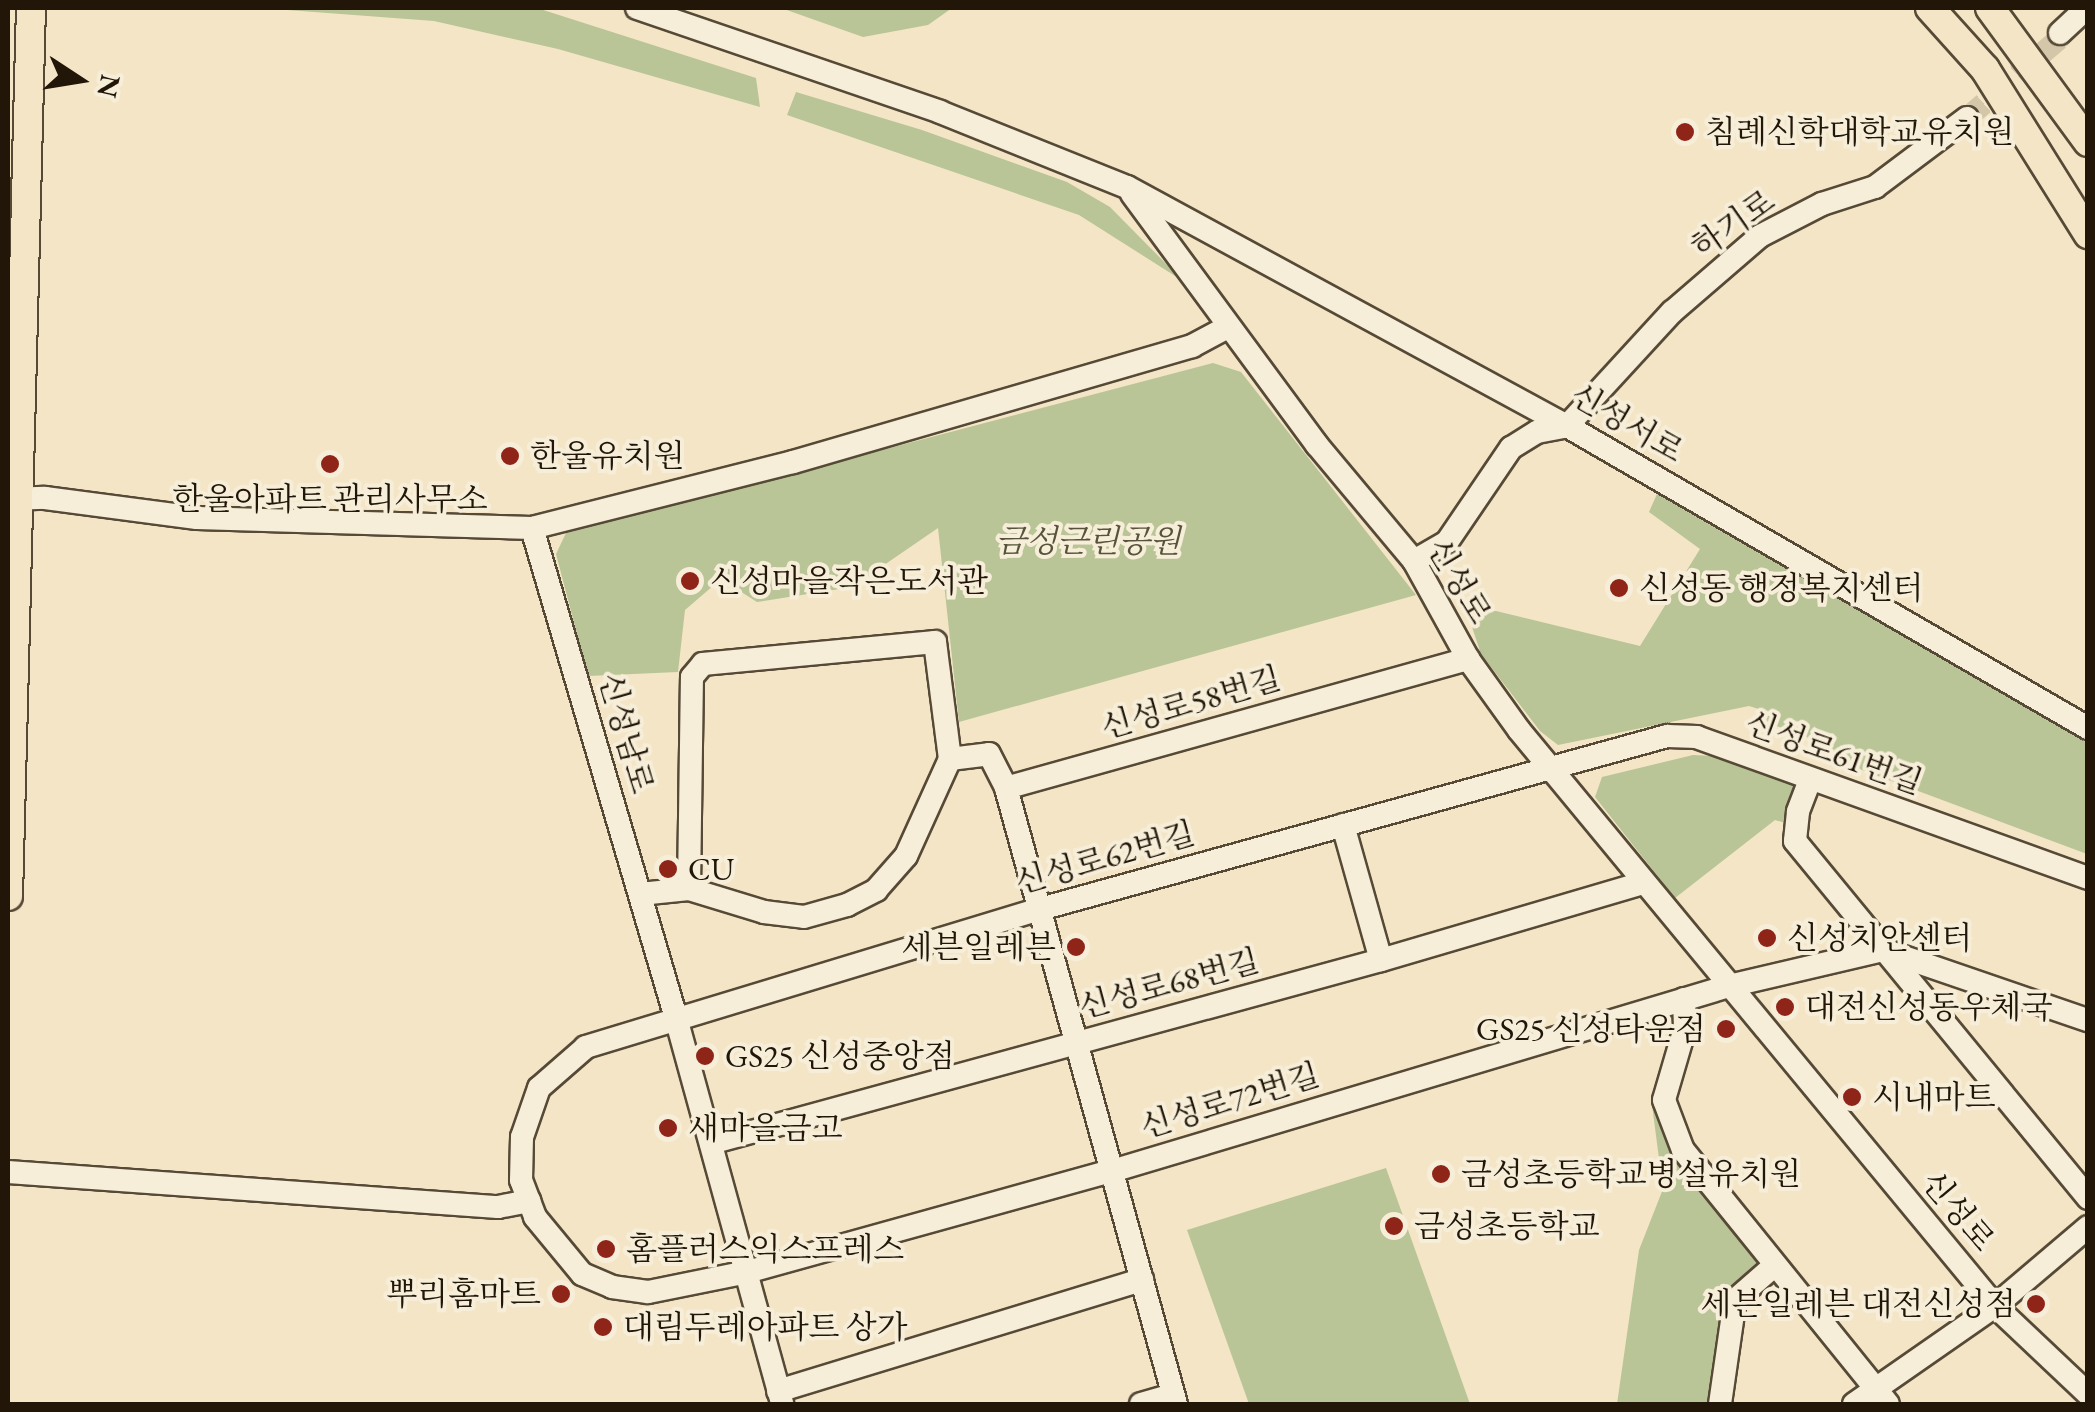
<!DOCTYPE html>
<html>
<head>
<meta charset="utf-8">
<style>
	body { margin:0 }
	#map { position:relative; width:2095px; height:1412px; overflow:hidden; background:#f3e5c5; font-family:"EB Garamond","Noto Serif KR",serif }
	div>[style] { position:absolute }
	.green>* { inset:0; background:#b9c596 }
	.minor-tunnel>* { height:22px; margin-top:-11px; transform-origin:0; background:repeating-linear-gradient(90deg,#d4c6a9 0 22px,transparent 0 33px) }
	.roads { filter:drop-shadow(2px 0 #564a37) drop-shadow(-2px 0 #564a37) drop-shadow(0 2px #564a37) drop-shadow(0 -2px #564a37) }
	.minor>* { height:22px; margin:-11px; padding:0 11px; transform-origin:11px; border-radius:11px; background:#f7eed9 }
	.major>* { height:28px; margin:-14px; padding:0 14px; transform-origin:14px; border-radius:14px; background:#f3e5c5 }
	.dots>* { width:28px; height:28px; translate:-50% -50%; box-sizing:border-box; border:5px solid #f7eed9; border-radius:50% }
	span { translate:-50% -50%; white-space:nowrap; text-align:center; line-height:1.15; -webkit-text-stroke:8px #f7eed9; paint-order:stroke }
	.poi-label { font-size:32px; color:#211608 }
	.left { translate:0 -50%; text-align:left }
	.right { translate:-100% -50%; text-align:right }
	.street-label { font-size:32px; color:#211608 }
	.park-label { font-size:32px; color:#56533a; font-style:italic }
	.frame { position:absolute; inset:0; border:10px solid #211608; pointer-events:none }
	.north { position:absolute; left:30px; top:30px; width:100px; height:100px; -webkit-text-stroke:8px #f7eed9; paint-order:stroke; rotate:102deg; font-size:28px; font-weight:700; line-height:40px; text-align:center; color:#211608 }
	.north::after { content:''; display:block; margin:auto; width:35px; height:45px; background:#211608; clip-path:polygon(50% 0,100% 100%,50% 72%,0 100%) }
</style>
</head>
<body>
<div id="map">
	<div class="green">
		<div style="clip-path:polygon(261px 8px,537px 8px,756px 78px,760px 107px,558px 49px,434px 21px)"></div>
		<div style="clip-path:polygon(781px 8px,952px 8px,928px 25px,863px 37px)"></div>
		<div style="clip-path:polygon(796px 92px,922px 130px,1067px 182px,1110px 207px,1183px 281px,1079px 215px,787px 115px)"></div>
		<div style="clip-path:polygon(1213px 363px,1241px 372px,1416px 595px,959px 722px,938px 528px,852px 587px,757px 602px,721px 579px,685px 610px,678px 672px,588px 676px,556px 554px,566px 533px)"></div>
		<div style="clip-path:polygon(1657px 494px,2087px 743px,2087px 854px,1819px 754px,1807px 737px,1768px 723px,1762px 710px,1749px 706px,1558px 745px,1540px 731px,1481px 654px,1472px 627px,1475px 618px,1482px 611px,1496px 611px,1640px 646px,1700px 549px,1649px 512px)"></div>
		<div style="clip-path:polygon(1693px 755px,1714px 756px,1801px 787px,1789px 824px,1775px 820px,1675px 898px,1595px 797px,1602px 777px)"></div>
		<div style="clip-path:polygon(1668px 1054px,1660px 1104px,1759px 1258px,1758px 1272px,1728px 1298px,1711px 1404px,1617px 1404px,1639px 1250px,1663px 1189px,1652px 1105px)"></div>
		<div style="clip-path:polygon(1386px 1168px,1470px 1404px,1249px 1404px,1187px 1230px)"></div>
	</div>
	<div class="minor-tunnel">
		<div style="left:1967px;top:118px;width:121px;rotate:-40.7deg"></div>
		<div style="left:2059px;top:39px;width:6px;rotate:-81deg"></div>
	</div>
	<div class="roads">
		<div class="minor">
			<div style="left:637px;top:8px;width:320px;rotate:18.9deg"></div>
			<div style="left:940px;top:112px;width:201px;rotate:21.9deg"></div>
			<div style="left:1127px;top:187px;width:501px;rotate:28.51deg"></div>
			<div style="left:1567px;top:426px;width:602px;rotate:30.1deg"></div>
			<div style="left:2060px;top:33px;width:37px;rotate:-43deg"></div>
			<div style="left:1132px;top:194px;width:312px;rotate:53.6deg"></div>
			<div style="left:1317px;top:445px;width:151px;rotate:50.1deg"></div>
			<div style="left:1414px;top:561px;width:112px;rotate:61.1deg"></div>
			<div style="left:1468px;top:659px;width:87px;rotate:54.3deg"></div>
			<div style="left:1519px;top:730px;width:747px;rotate:50.43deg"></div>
			<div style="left:1995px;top:1306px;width:128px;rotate:43.4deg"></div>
			<div style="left:8px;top:499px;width:37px;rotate:-2deg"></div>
			<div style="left:45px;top:498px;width:153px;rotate:7.5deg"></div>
			<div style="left:197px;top:518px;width:335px;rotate:1.7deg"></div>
			<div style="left:532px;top:528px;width:269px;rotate:-14.2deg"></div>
			<div style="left:793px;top:462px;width:416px;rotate:-16.2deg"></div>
			<div style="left:1192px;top:346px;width:40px;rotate:-28deg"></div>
			<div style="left:532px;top:528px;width:511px;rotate:73.62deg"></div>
			<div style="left:676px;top:1018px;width:400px;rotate:74.6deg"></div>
			<div style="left:1414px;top:561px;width:38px;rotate:-30deg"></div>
			<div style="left:1447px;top:542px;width:114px;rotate:-55.8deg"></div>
			<div style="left:1511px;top:448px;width:31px;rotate:-32deg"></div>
			<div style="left:1537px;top:432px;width:31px;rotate:-11deg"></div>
			<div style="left:1567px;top:426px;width:155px;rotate:-47.4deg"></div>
			<div style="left:1672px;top:312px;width:116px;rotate:-40.8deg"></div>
			<div style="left:1760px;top:236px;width:70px;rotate:-27.3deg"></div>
			<div style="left:1822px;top:204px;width:56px;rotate:-17.8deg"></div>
			<div style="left:1875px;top:187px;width:115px;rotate:-36.9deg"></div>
			<div style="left:1810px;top:780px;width:34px;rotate:111deg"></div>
			<div style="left:1798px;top:812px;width:29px;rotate:96deg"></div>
			<div style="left:1795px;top:841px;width:462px;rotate:50.6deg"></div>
			<div style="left:1006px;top:788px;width:639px;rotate:74.57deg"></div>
			<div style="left:1343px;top:825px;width:140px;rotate:74.3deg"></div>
			<div style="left:2088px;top:878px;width:416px;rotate:-160.2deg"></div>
			<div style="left:1697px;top:737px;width:30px;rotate:-178deg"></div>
			<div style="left:1667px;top:736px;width:650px;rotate:164.57deg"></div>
			<div style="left:1040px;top:909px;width:475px;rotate:163.1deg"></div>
			<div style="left:586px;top:1047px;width:62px;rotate:138.9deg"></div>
			<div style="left:539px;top:1088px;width:52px;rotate:109.1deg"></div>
			<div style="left:522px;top:1137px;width:43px;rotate:91.3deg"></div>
			<div style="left:521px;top:1180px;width:40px;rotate:69deg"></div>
			<div style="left:535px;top:1217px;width:74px;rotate:50.5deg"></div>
			<div style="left:582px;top:1274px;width:33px;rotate:23deg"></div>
			<div style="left:612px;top:1287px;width:36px;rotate:8deg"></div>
			<div style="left:648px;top:1292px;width:101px;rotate:-11.4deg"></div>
			<div style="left:747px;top:1272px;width:379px;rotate:-15.5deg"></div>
			<div style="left:1112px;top:1171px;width:644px;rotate:-16.69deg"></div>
			<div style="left:1729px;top:986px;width:158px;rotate:-13.2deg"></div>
			<div style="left:1883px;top:950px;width:217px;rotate:18.9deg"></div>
			<div style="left:689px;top:889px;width:212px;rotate:-89.2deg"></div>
			<div style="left:692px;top:677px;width:17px;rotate:-50deg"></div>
			<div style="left:703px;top:664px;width:233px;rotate:-5.4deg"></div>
			<div style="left:935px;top:642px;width:118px;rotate:82.7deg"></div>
			<div style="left:640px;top:894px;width:49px;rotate:-5.8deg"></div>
			<div style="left:689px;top:889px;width:78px;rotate:17deg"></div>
			<div style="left:764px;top:912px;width:40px;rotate:7.1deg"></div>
			<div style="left:804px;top:917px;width:45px;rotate:-15.6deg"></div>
			<div style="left:847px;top:905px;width:33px;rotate:-27deg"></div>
			<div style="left:876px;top:890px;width:45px;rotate:-48.6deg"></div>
			<div style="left:906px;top:856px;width:107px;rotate:-65.6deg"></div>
			<div style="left:950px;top:759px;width:39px;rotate:-7deg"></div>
			<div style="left:989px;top:754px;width:38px;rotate:63deg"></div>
			<div style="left:1006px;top:788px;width:480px;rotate:-15.6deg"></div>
			<div style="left:1684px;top:999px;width:29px;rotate:88deg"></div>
			<div style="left:1685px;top:1028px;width:75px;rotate:106.3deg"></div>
			<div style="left:1664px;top:1100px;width:53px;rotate:69.2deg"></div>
			<div style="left:1683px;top:1150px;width:326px;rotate:51.1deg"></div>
			<div style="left:711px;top:1143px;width:695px;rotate:-15.28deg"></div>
			<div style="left:1381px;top:960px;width:272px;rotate:-16.4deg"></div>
			<div style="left:8px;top:1172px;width:491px;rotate:4.1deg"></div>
			<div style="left:498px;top:1207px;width:32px;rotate:-11deg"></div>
			<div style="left:778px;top:1391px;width:381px;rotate:-17deg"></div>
			<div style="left:1141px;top:1404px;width:33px;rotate:-16deg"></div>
			<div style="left:1720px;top:1404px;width:105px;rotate:-81.8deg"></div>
			<div style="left:1735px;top:1300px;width:52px;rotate:-41.1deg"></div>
			<div style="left:1854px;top:1404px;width:172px;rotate:-34.8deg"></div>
			<div style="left:1995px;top:1306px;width:122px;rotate:-40.3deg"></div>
		</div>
		<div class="major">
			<div style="left:1930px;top:8px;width:82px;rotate:48deg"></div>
			<div style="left:1985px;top:69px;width:195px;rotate:58deg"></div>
			<div style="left:1990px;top:8px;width:166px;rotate:53.8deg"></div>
			<div style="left:8px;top:896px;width:888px;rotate:-88.52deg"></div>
		</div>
	</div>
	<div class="dots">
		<div style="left:1685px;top:132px;background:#8f2418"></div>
		<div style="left:510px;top:456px;background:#8f2418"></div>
		<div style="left:330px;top:464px;background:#8f2418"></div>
		<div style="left:690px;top:581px;background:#8f2418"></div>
		<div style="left:1619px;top:588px;background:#8f2418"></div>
		<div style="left:668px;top:869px;background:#8f2418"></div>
		<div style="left:1767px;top:938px;background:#8f2418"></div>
		<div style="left:1076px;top:947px;background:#8f2418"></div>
		<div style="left:1785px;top:1007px;background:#8f2418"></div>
		<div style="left:1726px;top:1029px;background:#8f2418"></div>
		<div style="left:705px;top:1056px;background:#8f2418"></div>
		<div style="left:1852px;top:1097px;background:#8f2418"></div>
		<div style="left:668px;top:1128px;background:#8f2418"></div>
		<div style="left:1441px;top:1174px;background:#8f2418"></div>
		<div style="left:1394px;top:1226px;background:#8f2418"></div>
		<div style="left:606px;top:1249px;background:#8f2418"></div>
		<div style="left:561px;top:1294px;background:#8f2418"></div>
		<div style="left:2036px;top:1304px;background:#8f2418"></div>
		<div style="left:603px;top:1327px;background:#8f2418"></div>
	</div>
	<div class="poi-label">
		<span class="left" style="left:1705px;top:132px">침례신학대학교유치원</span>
		<span class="left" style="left:530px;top:456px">한울유치원</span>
		<span style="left:330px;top:499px">한울아파트 관리사무소</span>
		<span class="left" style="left:710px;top:581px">신성마을작은도서관</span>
		<span class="left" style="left:1639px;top:588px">신성동 행정복지센터</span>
		<span class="left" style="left:688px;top:869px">CU</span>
		<span class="left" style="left:1787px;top:938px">신성치안센터</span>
		<span class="right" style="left:1056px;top:947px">세븐일레븐</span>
		<span class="left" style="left:1805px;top:1007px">대전신성동우체국</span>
		<span class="right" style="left:1706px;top:1029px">GS25 신성타운점</span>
		<span class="left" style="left:725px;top:1056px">GS25 신성중앙점</span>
		<span class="left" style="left:1872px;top:1097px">시내마트</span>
		<span class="left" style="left:688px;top:1128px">새마을금고</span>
		<span class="left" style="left:1461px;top:1174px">금성초등학교병설유치원</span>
		<span class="left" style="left:1414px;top:1226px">금성초등학교</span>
		<span class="left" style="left:626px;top:1249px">홈플러스익스프레스</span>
		<span class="right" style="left:541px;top:1294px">뿌리홈마트</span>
		<span class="right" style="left:2016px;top:1304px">세븐일레븐 대전신성점</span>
		<span class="left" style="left:623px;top:1327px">대림두레아파트 상가</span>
	</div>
	<div class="street-label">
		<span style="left:1733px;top:224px;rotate:-35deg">하기로</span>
		<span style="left:1627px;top:423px;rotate:30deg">신성서로</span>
		<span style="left:1459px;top:581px;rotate:59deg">신성로</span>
		<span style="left:1191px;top:703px;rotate:-16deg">신성로58번길</span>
		<span style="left:626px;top:733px;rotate:74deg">신성남로</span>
		<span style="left:1834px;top:753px;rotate:20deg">신성로61번길</span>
		<span style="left:1105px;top:858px;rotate:-16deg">신성로62번길</span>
		<span style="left:1169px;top:984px;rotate:-15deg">신성로68번길</span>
		<span style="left:1230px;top:1101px;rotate:-17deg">신성로72번길</span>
		<span style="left:1958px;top:1211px;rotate:50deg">신성로</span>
	</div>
	<div class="park-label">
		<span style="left:1088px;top:541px">금성근린공원</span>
	</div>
	<div class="frame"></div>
	<div class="north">N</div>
</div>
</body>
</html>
